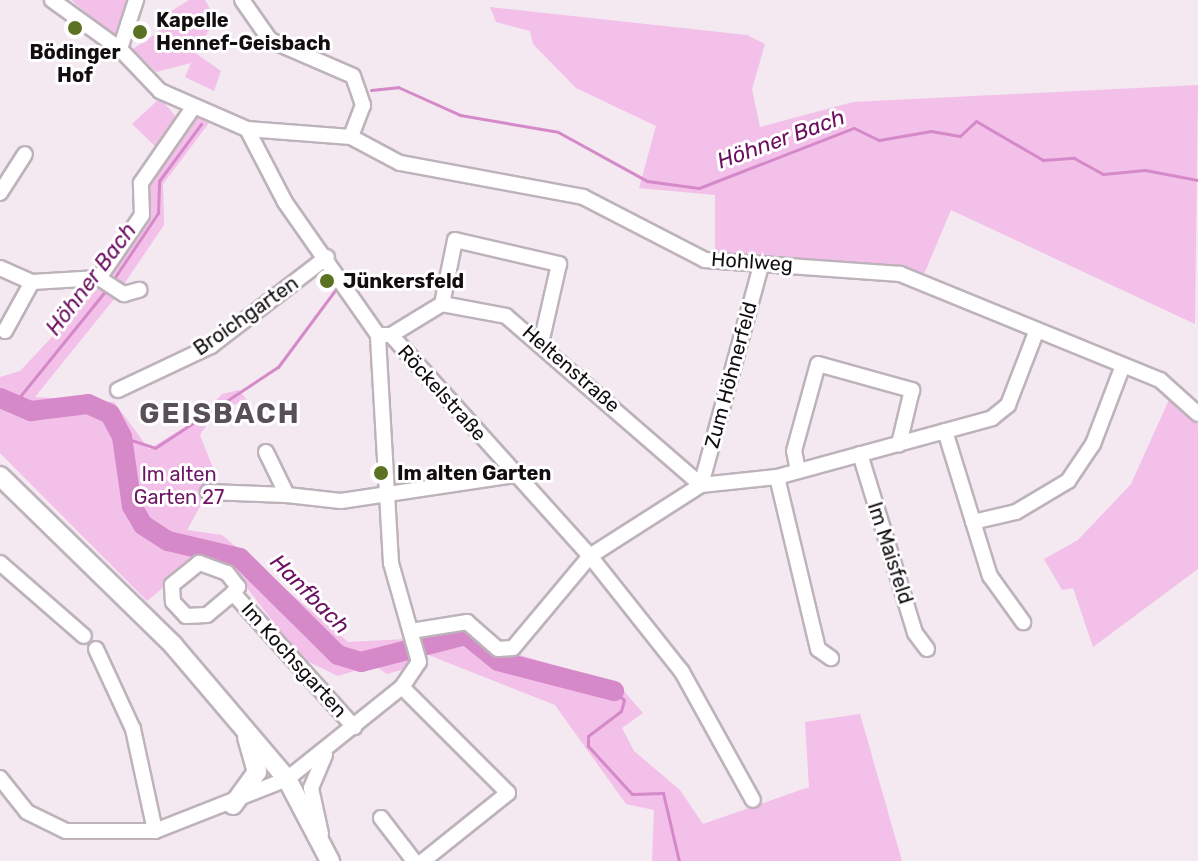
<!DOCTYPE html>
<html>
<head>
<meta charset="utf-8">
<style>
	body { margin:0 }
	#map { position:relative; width:1198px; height:861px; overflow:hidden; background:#f4e8f1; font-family:Rubik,sans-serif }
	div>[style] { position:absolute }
	.green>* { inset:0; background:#f2c0e8 }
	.stream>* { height:3px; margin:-1.5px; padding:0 1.5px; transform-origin:1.5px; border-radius:1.5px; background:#d589c8 }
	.river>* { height:20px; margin:-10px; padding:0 10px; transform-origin:10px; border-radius:10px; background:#d589c8 }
	.roads { filter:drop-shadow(2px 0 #beb2bb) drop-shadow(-2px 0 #beb2bb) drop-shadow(0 2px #beb2bb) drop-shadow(0 -2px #beb2bb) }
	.minor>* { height:14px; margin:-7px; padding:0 7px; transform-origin:7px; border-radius:7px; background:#fff }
	.major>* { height:18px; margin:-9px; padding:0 9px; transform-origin:9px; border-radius:9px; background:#fff }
	.dots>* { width:22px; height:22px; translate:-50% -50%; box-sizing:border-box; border:4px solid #fff; border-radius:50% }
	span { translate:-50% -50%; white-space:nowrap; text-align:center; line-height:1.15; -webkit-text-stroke:6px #fff; paint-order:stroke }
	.poi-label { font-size:20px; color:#110d10; font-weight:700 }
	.left { translate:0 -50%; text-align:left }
	.street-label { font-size:20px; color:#110d10 }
	.park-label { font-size:20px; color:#6f1565 }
	.water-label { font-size:22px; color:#6b0f61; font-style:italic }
	.district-label { font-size:28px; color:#594f57; font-weight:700; letter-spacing:2px }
</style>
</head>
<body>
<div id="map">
	<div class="green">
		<div style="clip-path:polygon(71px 0,128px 0,118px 39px)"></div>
		<div style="clip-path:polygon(189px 0,205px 0,216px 20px,194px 52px,221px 71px,214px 91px,185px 77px,191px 63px,156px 72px,133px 49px,170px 24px,170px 12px)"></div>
		<div style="clip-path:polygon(490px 7px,747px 35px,765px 44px,752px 89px,760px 127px,853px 102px,1198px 85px,1195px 324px,951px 210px,922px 279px,715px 255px,715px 195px,639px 188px,656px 126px,576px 88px,533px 44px,530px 31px,496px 22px)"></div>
		<div style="clip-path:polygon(160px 98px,178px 119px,158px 149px,132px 124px)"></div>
		<div style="clip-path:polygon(196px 117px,209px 123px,163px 184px,164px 225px,124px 284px,110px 272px,150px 215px,150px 187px)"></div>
		<div style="clip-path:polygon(99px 287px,114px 299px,35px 397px,114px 402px,149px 449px,198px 419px,222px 394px,239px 390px,247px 400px,216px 411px,200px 435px,221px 489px,208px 492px,187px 530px,222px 535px,348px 642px,407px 639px,412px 667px,387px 674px,374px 665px,338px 676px,301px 658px,234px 571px,200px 557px,147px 601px,0 453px,0 377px,20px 371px)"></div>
		<div style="clip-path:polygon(1172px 393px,1198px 425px,1198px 569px,1093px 647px,1073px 588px,1062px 590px,1044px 559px,1078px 540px,1131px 484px)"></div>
		<div style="clip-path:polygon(458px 629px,492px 647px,617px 683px,643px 713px,622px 728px,634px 751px,680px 790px,703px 824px,809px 787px,805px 722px,860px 714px,902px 861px,652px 861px,654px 810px,626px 804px,555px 705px,426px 654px,421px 638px)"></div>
	</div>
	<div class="stream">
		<div style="left:371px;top:90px;width:27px;rotate:-6deg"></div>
		<div style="left:398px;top:87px;width:68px;rotate:24.3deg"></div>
		<div style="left:460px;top:115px;width:99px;rotate:9.8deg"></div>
		<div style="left:558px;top:132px;width:102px;rotate:28.8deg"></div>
		<div style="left:647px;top:181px;width:52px;rotate:7.7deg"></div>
		<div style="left:699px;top:188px;width:166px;rotate:-21.2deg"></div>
		<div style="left:854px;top:128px;width:28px;rotate:26deg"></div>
		<div style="left:879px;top:140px;width:53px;rotate:-9.8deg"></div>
		<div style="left:931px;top:131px;width:29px;rotate:10deg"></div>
		<div style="left:960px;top:136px;width:22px;rotate:-43deg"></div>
		<div style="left:976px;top:121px;width:78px;rotate:30.2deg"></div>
		<div style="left:1043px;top:160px;width:31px;rotate:-4deg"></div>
		<div style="left:1074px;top:158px;width:33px;rotate:29deg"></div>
		<div style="left:1103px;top:174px;width:42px;rotate:-5.4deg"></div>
		<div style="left:1145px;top:170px;width:54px;rotate:10.7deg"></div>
		<div style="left:113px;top:280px;width:81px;rotate:-56.1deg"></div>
		<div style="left:158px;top:213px;width:32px;rotate:-88deg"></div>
		<div style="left:159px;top:181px;width:71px;rotate:-53.6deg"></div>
		<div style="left:13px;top:405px;width:148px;rotate:-51deg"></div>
		<div style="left:122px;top:437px;width:35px;rotate:18deg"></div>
		<div style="left:155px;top:448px;width:147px;rotate:-33.4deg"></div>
		<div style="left:278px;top:367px;width:102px;rotate:-53.4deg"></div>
		<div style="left:614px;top:691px;width:13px;rotate:42deg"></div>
		<div style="left:624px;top:700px;width:11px;rotate:105deg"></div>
		<div style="left:621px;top:711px;width:41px;rotate:142.9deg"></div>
		<div style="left:588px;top:736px;width:10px;rotate:90deg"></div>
		<div style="left:588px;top:746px;width:65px;rotate:47.5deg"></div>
		<div style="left:632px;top:794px;width:31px;rotate:-2deg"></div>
		<div style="left:663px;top:793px;width:70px;rotate:76.8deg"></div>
	</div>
	<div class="river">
		<div style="left:0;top:398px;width:34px;rotate:23deg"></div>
		<div style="left:31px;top:411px;width:57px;rotate:-7deg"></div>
		<div style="left:88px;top:404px;width:24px;rotate:24deg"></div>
		<div style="left:110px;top:414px;width:26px;rotate:62deg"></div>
		<div style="left:122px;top:437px;width:70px;rotate:81.8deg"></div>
		<div style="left:132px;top:506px;width:22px;rotate:60deg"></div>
		<div style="left:143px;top:525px;width:30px;rotate:33deg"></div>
		<div style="left:168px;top:541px;width:74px;rotate:13.3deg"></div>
		<div style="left:240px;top:558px;width:138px;rotate:44.7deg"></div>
		<div style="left:338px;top:655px;width:24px;rotate:17deg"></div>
		<div style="left:361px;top:662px;width:108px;rotate:-14.4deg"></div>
		<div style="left:466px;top:635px;width:41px;rotate:39.1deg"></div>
		<div style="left:498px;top:661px;width:120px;rotate:14.5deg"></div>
	</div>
	<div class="roads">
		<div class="minor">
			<div style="left:242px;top:0;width:49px;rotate:55deg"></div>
			<div style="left:270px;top:40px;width:90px;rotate:23.4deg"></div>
			<div style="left:353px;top:76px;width:31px;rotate:71deg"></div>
			<div style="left:363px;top:105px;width:34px;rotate:111deg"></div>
			<div style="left:120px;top:49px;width:52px;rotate:-71.9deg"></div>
			<div style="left:247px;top:129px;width:104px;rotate:4.4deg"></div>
			<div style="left:351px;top:137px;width:55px;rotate:28deg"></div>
			<div style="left:400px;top:163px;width:186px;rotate:10.5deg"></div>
			<div style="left:583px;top:197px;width:137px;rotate:27.3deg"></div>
			<div style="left:705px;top:260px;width:196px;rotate:4.1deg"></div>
			<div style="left:900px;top:274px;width:281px;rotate:22.2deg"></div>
			<div style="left:1160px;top:380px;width:51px;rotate:41.8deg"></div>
			<div style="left:0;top:193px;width:46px;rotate:-57.3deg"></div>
			<div style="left:0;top:268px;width:35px;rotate:24deg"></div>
			<div style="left:32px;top:282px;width:67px;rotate:-3.4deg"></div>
			<div style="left:99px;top:278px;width:76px;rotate:-55.7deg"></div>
			<div style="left:142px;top:215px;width:32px;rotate:-92deg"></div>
			<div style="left:141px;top:183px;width:90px;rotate:-55.4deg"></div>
			<div style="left:99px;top:278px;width:30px;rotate:33deg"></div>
			<div style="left:124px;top:294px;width:16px;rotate:-15deg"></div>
			<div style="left:442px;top:304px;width:65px;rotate:-78.5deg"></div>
			<div style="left:455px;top:240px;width:107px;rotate:13deg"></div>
			<div style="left:559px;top:264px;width:77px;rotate:102.8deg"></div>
			<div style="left:5px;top:331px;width:56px;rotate:-61.1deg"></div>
			<div style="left:378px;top:335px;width:13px"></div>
			<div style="left:391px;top:335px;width:60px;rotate:-31.3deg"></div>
			<div style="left:442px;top:304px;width:65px;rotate:10.6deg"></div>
			<div style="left:506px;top:316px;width:258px;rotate:40.9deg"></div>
			<div style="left:701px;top:485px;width:228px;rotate:-74.7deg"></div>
			<div style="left:391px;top:335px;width:297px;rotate:48deg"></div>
			<div style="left:590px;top:556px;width:148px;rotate:51.6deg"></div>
			<div style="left:682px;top:672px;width:146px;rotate:61deg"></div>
			<div style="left:118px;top:390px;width:103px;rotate:-25.3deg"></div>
			<div style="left:211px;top:346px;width:146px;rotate:-37.5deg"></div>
			<div style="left:945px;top:431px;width:152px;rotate:72.8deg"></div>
			<div style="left:990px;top:576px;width:57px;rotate:54.3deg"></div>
			<div style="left:266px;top:452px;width:48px;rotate:64deg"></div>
			<div style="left:287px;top:495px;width:54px;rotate:6.3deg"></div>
			<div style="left:341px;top:501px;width:177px;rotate:-8.5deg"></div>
			<div style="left:860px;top:454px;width:187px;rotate:72.9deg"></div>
			<div style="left:915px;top:633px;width:20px;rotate:53deg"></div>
			<div style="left:798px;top:471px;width:20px;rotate:-101deg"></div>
			<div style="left:794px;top:451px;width:90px;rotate:-74.6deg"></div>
			<div style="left:818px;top:364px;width:98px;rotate:15.5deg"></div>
			<div style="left:912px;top:390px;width:56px;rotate:103.5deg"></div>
			<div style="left:777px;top:477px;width:177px;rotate:76.6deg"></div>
			<div style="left:818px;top:649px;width:16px;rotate:35deg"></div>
			<div style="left:208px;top:492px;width:79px;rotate:2.2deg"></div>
			<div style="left:973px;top:522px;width:44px;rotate:-13.1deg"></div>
			<div style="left:1016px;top:512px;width:61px;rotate:-30.8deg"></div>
			<div style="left:1068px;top:481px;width:45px;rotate:-56deg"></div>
			<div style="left:1093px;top:444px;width:81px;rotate:-69.1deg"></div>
			<div style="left:0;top:563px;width:111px;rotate:41deg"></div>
			<div style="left:233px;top:593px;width:8px;rotate:-50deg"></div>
			<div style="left:238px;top:587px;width:18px;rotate:-128deg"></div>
			<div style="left:227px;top:573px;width:30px;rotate:-160deg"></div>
			<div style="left:199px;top:563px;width:35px;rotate:141deg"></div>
			<div style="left:172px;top:585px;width:17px;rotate:87deg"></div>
			<div style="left:173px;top:602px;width:19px;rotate:47deg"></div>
			<div style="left:186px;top:616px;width:21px;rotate:-3deg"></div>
			<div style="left:207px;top:615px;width:34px;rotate:-40deg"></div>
			<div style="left:233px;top:593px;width:181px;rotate:47.9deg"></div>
			<div style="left:411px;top:631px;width:57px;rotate:-9.1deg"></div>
			<div style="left:467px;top:622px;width:41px;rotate:41.1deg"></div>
			<div style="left:498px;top:649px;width:15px;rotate:-4deg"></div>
			<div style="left:513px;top:648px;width:120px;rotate:-50.1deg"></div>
			<div style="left:590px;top:556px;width:132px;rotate:-32.6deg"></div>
			<div style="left:701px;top:485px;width:76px;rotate:-6deg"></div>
			<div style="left:777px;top:477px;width:223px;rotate:-15.3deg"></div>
			<div style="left:992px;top:418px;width:21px;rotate:-39deg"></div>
			<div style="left:1008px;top:405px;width:80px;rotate:-68.9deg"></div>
			<div style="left:96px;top:649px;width:88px;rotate:65.2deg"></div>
			<div style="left:133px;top:729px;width:104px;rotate:77.8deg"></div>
			<div style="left:402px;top:687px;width:150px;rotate:45deg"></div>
			<div style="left:508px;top:793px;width:109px;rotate:141.3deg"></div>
			<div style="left:0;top:778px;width:43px;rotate:51.5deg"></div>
			<div style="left:27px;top:812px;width:43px;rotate:26deg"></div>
			<div style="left:66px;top:831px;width:89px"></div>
			<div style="left:155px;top:831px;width:142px;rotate:-21.5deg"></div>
			<div style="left:287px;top:779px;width:147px;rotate:-38.7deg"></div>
			<div style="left:402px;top:687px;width:30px;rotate:-56deg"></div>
			<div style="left:419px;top:662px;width:103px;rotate:-105.8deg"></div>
			<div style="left:391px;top:563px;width:228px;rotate:-93.3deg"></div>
			<div style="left:378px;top:335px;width:162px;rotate:-125deg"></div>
			<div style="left:285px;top:202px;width:82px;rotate:-117.5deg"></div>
			<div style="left:247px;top:129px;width:95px;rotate:-156.4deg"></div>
			<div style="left:160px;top:91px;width:58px;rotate:-133.6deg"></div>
			<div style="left:120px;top:49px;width:84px;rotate:-144.2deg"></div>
			<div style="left:381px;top:818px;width:54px;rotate:52.5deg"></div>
			<div style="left:321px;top:834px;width:47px;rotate:-102.3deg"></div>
			<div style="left:311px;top:788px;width:36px;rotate:-67deg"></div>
		</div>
		<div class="major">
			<div style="left:0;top:476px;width:242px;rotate:44.3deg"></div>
			<div style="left:173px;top:645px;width:176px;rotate:49.6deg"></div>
			<div style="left:287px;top:779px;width:93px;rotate:62.3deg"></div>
			<div style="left:233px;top:805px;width:41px;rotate:-54deg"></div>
			<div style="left:257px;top:772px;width:36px;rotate:-106deg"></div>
		</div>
	</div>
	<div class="dots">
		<div style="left:75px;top:28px;background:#5c7223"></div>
		<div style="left:140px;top:32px;background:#5c7223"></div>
		<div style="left:327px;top:281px;background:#5c7223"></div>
		<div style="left:381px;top:473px;background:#5c7223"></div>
	</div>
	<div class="poi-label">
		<span class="left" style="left:156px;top:32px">Kapelle<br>Hennef-Geisbach</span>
		<span style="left:75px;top:64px">Bödinger<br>Hof</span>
		<span class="left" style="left:343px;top:281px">Jünkersfeld</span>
		<span class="left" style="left:397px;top:473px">Im alten Garten</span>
	</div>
	<div class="street-label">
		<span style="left:752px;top:262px;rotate:4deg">Hohlweg</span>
		<span style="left:246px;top:316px;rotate:-35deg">Broichgarten</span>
		<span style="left:571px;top:369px;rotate:41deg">Heltenstraße</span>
		<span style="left:731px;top:375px;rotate:-75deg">Zum Höhnerfeld</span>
		<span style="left:442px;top:393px;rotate:48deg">Röckelstraße</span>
		<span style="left:890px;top:553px;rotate:72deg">Im Maisfeld</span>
		<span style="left:294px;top:660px;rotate:48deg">Im Kochsgarten</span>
	</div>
	<div class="park-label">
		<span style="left:179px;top:486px">Im alten<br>Garten 27</span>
	</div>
	<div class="water-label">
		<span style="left:781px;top:139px;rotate:-20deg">Höhner Bach</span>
		<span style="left:91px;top:279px;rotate:-53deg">Höhner Bach</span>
		<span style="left:310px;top:594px;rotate:45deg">Hanfbach</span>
	</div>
	<div class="district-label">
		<span style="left:220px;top:414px">GEISBACH</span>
	</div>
</div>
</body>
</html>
